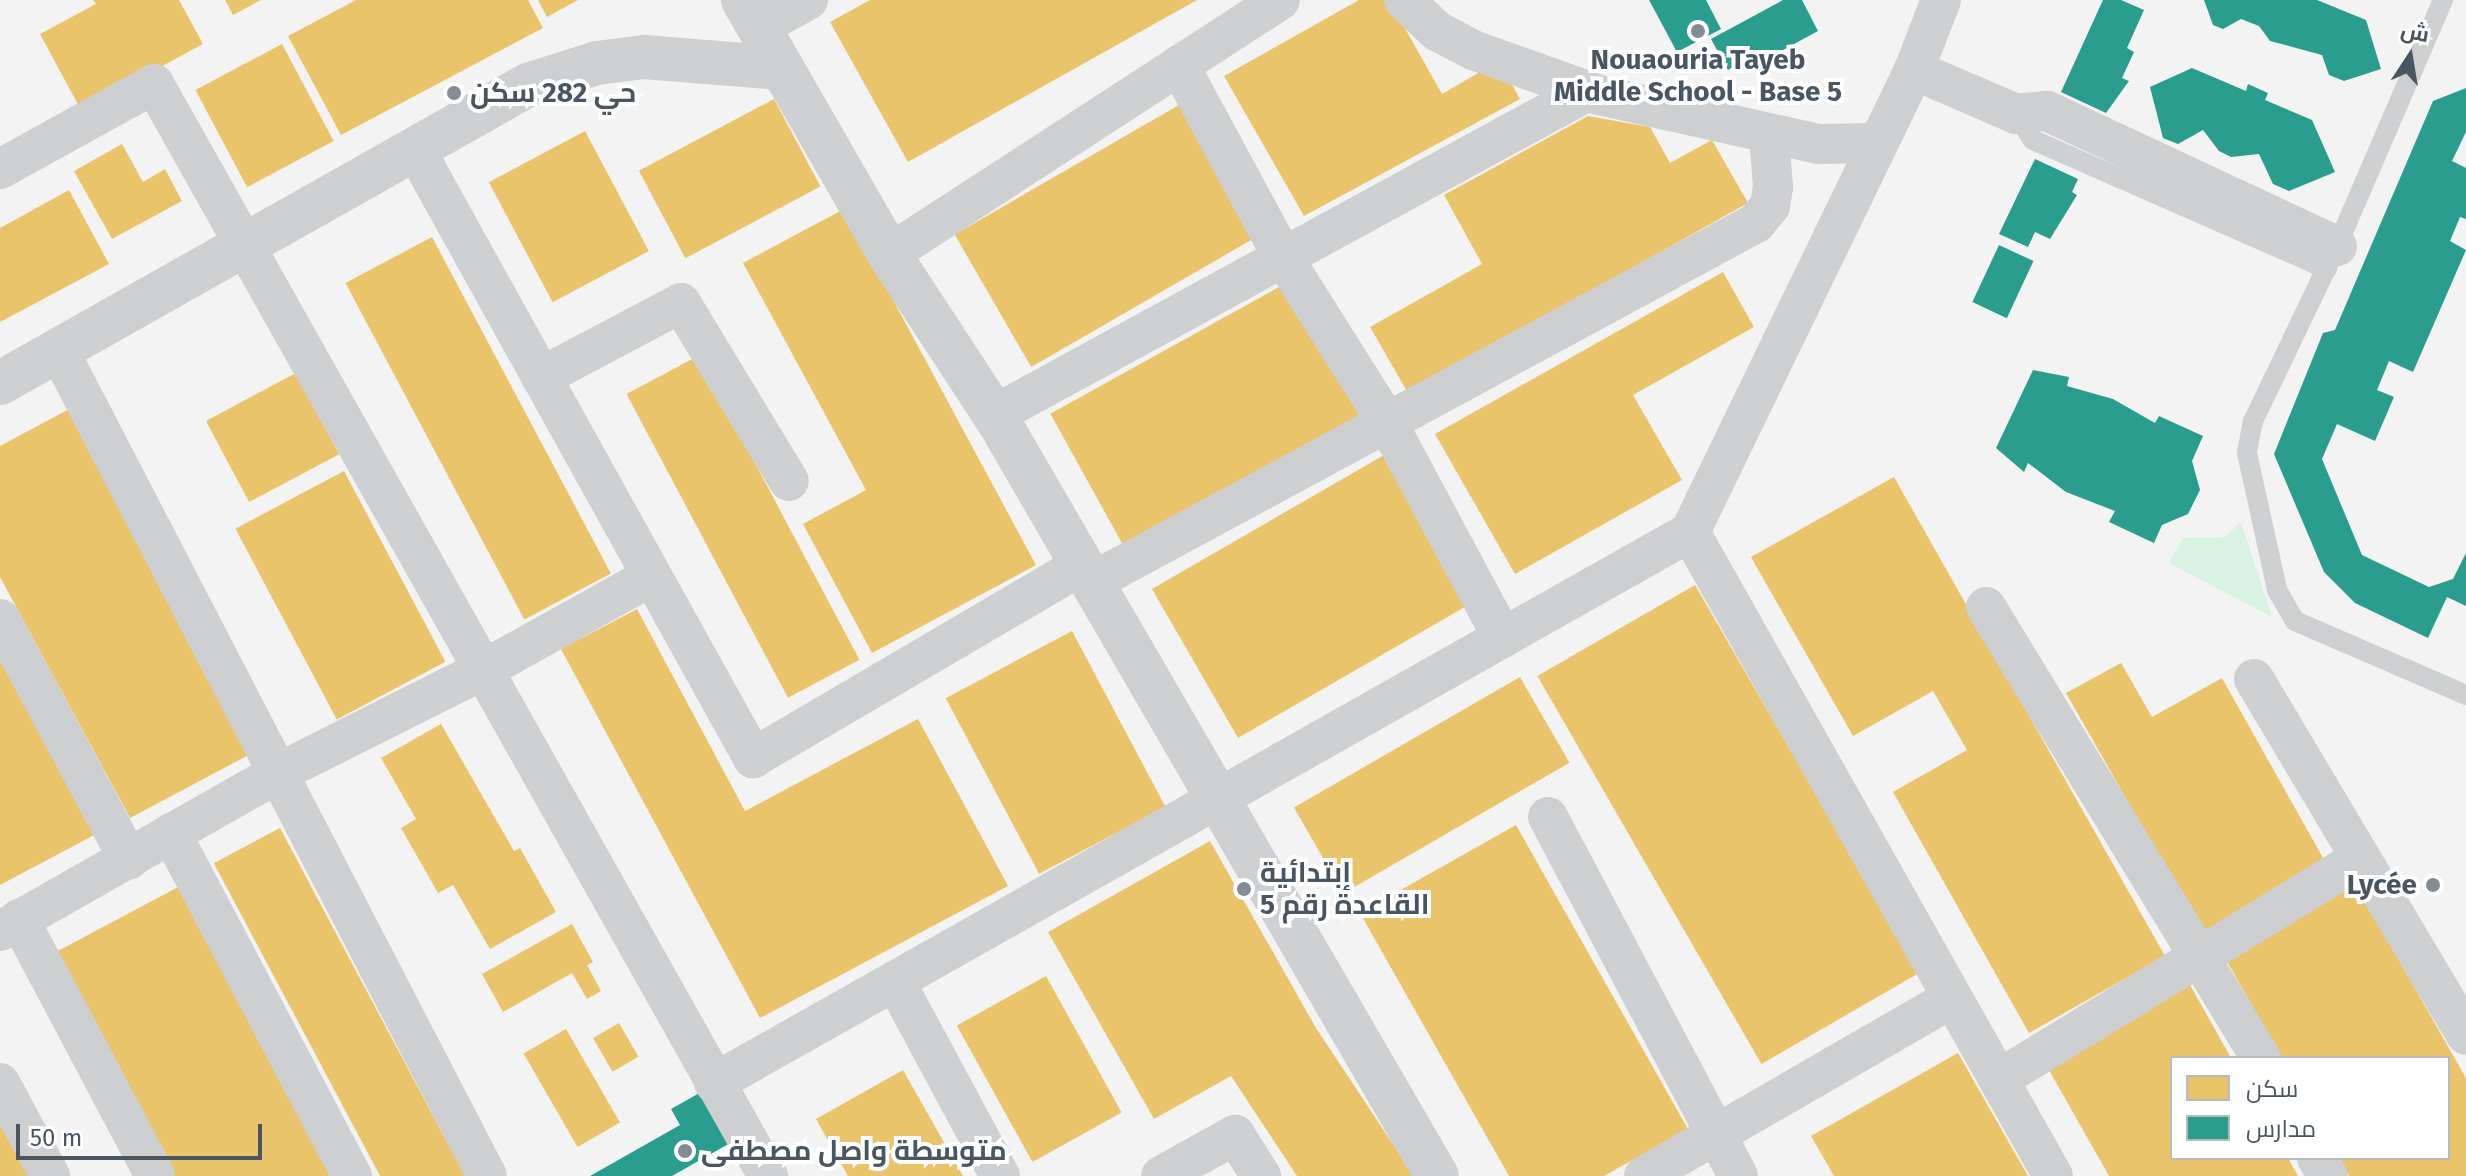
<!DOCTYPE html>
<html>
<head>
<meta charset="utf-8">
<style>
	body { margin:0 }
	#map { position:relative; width:2466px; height:1176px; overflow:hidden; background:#f3f3f3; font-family:"Fira Sans",Cairo,sans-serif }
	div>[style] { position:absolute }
	.green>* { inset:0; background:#d8f2e1 }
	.homes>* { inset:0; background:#e9c46a; transform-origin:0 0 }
	.schools>* { inset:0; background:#2a9d8f; transform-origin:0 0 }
	.service>* { height:20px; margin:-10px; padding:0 10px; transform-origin:10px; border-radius:10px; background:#cdcfd1 }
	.minor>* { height:40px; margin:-20px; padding:0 20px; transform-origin:20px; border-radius:20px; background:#cdcfd1 }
	.tertiary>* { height:44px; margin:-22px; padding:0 22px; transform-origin:22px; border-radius:22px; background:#cdcfd1 }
	.dots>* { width:22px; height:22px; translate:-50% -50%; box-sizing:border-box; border:4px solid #fff; border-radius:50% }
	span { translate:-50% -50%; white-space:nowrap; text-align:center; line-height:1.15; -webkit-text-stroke:8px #fff; paint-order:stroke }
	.poi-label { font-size:28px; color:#495560; font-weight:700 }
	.left { translate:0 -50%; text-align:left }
	.right { translate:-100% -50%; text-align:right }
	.legend { position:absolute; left:2170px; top:1056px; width:280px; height:104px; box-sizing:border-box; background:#fff; border:2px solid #b6bbbf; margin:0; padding:10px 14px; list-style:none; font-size:24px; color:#495560 }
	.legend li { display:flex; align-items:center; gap:16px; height:40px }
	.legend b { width:40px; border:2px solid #b6bbbf }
	.north { position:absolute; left:2370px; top:16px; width:80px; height:80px; -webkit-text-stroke:6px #fff; paint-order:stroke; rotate:12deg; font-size:22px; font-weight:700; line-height:32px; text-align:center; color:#495560 }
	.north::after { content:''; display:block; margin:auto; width:28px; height:36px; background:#495560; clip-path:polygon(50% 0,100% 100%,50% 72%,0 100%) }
	.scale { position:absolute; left:16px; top:1124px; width:246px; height:36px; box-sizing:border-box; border:4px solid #495560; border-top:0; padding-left:10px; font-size:24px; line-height:28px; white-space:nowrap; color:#495560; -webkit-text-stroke:6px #fff; paint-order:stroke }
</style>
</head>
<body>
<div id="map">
	<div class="green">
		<div style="clip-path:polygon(2241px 522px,2272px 617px,2169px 563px,2183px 538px,2225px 537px)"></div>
	</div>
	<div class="homes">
		<div style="clip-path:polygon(93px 0,179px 0,203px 44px,81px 110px,40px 34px,96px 4px)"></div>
		<div style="clip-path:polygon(225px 0,261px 0,233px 15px)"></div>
		<div style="clip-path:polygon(356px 0,528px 0,543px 28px,341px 135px,288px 36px)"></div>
		<div style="clip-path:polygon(538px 0,578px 0,547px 17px)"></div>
		<div style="clip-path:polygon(870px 0,1197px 0,908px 162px,830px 22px)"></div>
		<div style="clip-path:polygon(1359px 0,1389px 0,1442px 94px,1499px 61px,1520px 99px,1304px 216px,1224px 76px)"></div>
		<div style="left:282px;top:44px;width:110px;height:98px;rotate:62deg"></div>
		<div style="left:774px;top:99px;width:99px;height:153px;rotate:62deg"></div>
		<div style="left:1179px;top:105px;width:153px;height:259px;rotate:60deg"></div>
		<div style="clip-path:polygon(1588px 116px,1650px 127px,1670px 163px,1712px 140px,1748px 203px,1408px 393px,1370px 327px,1482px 264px,1444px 195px)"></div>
		<div style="left:585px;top:131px;width:136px;height:109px;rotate:62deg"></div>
		<div style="clip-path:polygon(122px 144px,143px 182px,165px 169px,182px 201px,112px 239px,74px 171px)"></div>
		<div style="clip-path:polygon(69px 190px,109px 264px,0 322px,0 228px)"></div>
		<div style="clip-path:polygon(844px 209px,1036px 565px,872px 653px,803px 524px,866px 490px,743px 263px)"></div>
		<div style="left:432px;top:237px;width:381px;height:98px;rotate:62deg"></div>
		<div style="clip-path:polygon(1723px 272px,1754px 327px,1633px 395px,1682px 480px,1515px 574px,1435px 434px)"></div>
		<div style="left:1290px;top:281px;width:155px;height:274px;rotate:61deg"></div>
		<div style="left:698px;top:356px;width:344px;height:81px;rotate:62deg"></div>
		<div style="left:296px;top:373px;width:92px;height:102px;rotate:62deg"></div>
		<div style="clip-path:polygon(73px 407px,258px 750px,130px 818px,0 577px,0 446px)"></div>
		<div style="left:1391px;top:451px;width:172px;height:276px;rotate:60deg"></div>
		<div style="left:344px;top:471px;width:216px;height:123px;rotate:62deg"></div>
		<div style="clip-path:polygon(1894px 477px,2165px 956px,2029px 1033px,1893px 792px,1967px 750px,1933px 691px,1853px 736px,1751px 557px)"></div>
		<div style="left:1695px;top:585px;width:448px;height:182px;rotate:60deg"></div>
		<div style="clip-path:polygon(637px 609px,745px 811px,918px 719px,1008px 886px,760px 1018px,561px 649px)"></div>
		<div style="left:1072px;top:631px;width:199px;height:143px;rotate:62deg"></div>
		<div style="clip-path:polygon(0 651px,98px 833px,0 885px)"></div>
		<div style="clip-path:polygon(2121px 663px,2152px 717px,2222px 678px,2327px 865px,2203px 934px,2066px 693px)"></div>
		<div style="left:1520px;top:677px;width:99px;height:261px;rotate:60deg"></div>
		<div style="clip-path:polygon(441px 724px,514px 851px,520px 848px,556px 912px,490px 949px,453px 885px,438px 893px,401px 828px,416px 819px,381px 758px)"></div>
		<div style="clip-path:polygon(1516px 825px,1688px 1129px,1604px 1176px,1509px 1176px,1360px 913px)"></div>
		<div style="left:280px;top:828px;width:395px;height:75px;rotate:62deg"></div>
		<div style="clip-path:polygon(1210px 841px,1316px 1028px,1414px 1176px,1297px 1176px,1231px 1076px,1154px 1119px,1048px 932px)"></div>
		<div style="clip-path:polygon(184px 884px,342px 1176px,174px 1176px,54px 953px)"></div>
		<div style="clip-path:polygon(2356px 885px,2466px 1078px,2466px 1176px,2349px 1176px,2339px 1158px,2448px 1158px,2448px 1058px,2282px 1058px,2225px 958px)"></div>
		<div style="clip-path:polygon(572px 924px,593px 962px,587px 965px,601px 991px,587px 999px,572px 973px,503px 1012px,482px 974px)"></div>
		<div style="left:1046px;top:976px;width:156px;height:102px;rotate:61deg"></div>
		<div style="clip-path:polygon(2189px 983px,2231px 1058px,2172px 1058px,2172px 1158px,2288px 1158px,2298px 1176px,2109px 1176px,2045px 1063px)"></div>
		<div style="left:619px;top:1023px;width:39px;height:30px;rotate:60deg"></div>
		<div style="left:566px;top:1029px;width:108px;height:49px;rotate:60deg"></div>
		<div style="clip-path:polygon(1958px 1053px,2028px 1176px,1834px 1176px,1811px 1136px)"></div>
		<div style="clip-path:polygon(903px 1070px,963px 1176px,848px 1176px,816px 1119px)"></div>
		<div style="clip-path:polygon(0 1121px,30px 1176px,0 1176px)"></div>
	</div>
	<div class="schools">
		<div style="clip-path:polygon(1649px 0,1706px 0,1721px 29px,1677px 52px)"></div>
		<div style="clip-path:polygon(1783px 0,1802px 0,1818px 31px,1748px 69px,1744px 61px,1728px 70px,1711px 39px)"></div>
		<div style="clip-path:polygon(2103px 0,2121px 0,2144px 10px,2127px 48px,2134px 52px,2122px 78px,2129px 81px,2106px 113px,2061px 92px)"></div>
		<div style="clip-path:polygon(2204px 0,2317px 0,2366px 20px,2381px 69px,2344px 81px,2329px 75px,2322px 55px,2270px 41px,2259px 26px,2241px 19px,2223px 29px,2213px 25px)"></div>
		<div style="clip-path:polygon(2192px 68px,2246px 91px,2248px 84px,2268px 93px,2265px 100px,2312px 120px,2335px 172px,2289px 191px,2273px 184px,2259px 154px,2231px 157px,2219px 151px,2203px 130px,2178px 144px,2163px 138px,2150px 87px)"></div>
		<div style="clip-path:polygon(2466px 88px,2466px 132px,2452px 161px,2466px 168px,2466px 219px,2460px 217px,2450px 241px,2466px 250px,2413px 372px,2389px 361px,2377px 390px,2394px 397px,2375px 441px,2337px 424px,2322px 459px,2362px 555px,2429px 587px,2453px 579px,2466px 553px,2466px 606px,2447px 597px,2428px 638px,2355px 603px,2324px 572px,2274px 454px,2323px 333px,2335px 330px,2433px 101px)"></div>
		<div style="clip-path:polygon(2035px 159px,2078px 179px,2072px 192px,2077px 195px,2050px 239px,2035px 232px,2028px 247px,1999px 234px)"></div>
		<div style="left:1999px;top:245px;width:38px;height:63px;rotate:25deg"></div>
		<div style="clip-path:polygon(2033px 370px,2069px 377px,2067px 386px,2113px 399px,2155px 423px,2159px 416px,2203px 436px,2192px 461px,2200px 490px,2188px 514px,2162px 525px,2154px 543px,2109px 522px,2115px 511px,2066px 492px,2028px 463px,2024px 472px,1996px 448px)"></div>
		<div style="clip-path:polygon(703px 1091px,732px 1142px,672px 1176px,590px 1176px,680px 1125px,671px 1109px)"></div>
	</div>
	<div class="service">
		<div style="left:2443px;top:0;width:268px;rotate:113.3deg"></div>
		<div style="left:2337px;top:246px;width:194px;rotate:115.6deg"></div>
		<div style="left:2253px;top:421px;width:33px;rotate:101deg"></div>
		<div style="left:2247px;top:453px;width:140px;rotate:77.6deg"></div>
		<div style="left:2277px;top:590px;width:36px;rotate:60deg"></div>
		<div style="left:2295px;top:621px;width:186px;rotate:23.4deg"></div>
		<div style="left:2016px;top:114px;width:31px;rotate:57deg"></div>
		<div style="left:2033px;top:140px;width:321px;rotate:23.7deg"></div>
	</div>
	<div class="minor">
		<div style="left:1404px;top:0;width:45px;rotate:43.2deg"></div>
		<div style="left:1437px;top:31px;width:41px;rotate:27.8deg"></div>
		<div style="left:1473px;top:50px;width:134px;rotate:19.7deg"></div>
		<div style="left:1599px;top:95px;width:225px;rotate:12.6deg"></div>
		<div style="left:1819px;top:144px;width:59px;rotate:-1deg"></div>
		<div style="left:1941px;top:0;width:75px;rotate:111.1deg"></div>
		<div style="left:1914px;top:70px;width:513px;rotate:115.87deg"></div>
		<div style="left:1690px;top:532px;width:739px;rotate:60.59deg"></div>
		<div style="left:759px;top:27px;width:56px;rotate:-28.9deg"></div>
		<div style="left:1179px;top:65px;width:218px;rotate:61.6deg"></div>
		<div style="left:1283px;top:257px;width:195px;rotate:57.8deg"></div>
		<div style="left:1387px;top:422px;width:245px;rotate:61.8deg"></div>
		<div style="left:1914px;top:70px;width:111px;rotate:23.3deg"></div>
		<div style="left:2016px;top:114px;width:31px;rotate:-6deg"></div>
		<div style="left:2047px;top:111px;width:320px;rotate:25deg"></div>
		<div style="left:415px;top:149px;width:697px;rotate:60.97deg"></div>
		<div style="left:753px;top:758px;width:381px;rotate:-30.4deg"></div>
		<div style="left:0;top:169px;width:176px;rotate:-28.9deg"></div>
		<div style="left:154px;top:84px;width:1253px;rotate:60.65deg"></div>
		<div style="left:889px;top:254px;width:466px;rotate:-33deg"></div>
		<div style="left:59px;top:351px;width:929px;rotate:62.58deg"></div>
		<div style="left:541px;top:377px;width:158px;rotate:-27.9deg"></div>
		<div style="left:681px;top:303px;width:208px;rotate:58.8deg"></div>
		<div style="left:994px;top:415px;width:677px;rotate:-28.61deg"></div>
		<div style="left:1092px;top:582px;width:755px;rotate:-28.4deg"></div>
		<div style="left:1756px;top:223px;width:22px;rotate:-51deg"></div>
		<div style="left:1770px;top:206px;width:19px;rotate:-81deg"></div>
		<div style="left:1773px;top:187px;width:52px;rotate:-94.4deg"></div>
		<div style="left:1986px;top:607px;width:528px;rotate:58.63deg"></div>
		<div style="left:0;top:619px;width:273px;rotate:61.8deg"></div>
		<div style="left:2254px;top:679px;width:414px;rotate:59.2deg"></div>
		<div style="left:1548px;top:817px;width:406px;rotate:62.1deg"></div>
		<div style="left:171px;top:833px;width:388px;rotate:62.2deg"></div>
		<div style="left:19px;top:919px;width:291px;rotate:62.1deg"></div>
		<div style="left:0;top:931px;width:320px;rotate:-29.6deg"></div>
		<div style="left:278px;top:773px;width:229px;rotate:-26.7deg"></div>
		<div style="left:483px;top:670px;width:191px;rotate:-29.1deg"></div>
		<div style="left:895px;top:981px;width:221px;rotate:61.7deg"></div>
		<div style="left:1999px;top:1079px;width:424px;rotate:-31.4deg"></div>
		<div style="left:0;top:1083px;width:106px;rotate:61.7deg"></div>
		<div style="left:714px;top:1083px;width:1121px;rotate:-29.45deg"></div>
		<div style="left:2317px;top:1158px;width:21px;rotate:59deg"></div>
		<div style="left:1161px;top:1176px;width:85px;rotate:-29deg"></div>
		<div style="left:1235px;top:1135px;width:49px;rotate:57.6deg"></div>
		<div style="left:1644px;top:1176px;width:356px;rotate:-30deg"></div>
	</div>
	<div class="tertiary">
		<div style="left:743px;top:0;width:293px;rotate:60.1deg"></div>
		<div style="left:889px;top:254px;width:201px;rotate:56.8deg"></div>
		<div style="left:999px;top:422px;width:872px;rotate:59.85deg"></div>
		<div style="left:0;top:383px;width:606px;rotate:-29.44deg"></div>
		<div style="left:528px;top:85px;width:72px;rotate:-17.7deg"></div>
		<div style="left:597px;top:63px;width:47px;rotate:-7.3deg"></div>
		<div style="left:644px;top:57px;width:136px;rotate:4.6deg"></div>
	</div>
	<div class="dots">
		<div style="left:1698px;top:31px;background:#848c93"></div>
		<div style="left:454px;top:93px;background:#848c93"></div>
		<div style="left:2433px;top:885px;background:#848c93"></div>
		<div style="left:1244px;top:889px;background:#848c93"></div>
		<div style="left:685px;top:1151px;background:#848c93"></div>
	</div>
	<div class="poi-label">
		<span style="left:1698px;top:76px">Nouaouria Tayeb<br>Middle School - Base 5</span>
		<span class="left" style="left:470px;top:93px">حي 282 سكن</span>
		<span class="left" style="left:1260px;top:889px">إبتدائية<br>القاعدة رقم 5</span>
		<span class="right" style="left:2417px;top:885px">Lycée</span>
		<span class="left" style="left:701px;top:1151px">متوسطة واصل مصطفى</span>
	</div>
	<ul class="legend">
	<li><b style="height:22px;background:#e9c46a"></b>سكن</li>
	<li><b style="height:22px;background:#2a9d8f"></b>مدارس</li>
	</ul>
	<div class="north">ش</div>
	<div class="scale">50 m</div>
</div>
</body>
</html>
